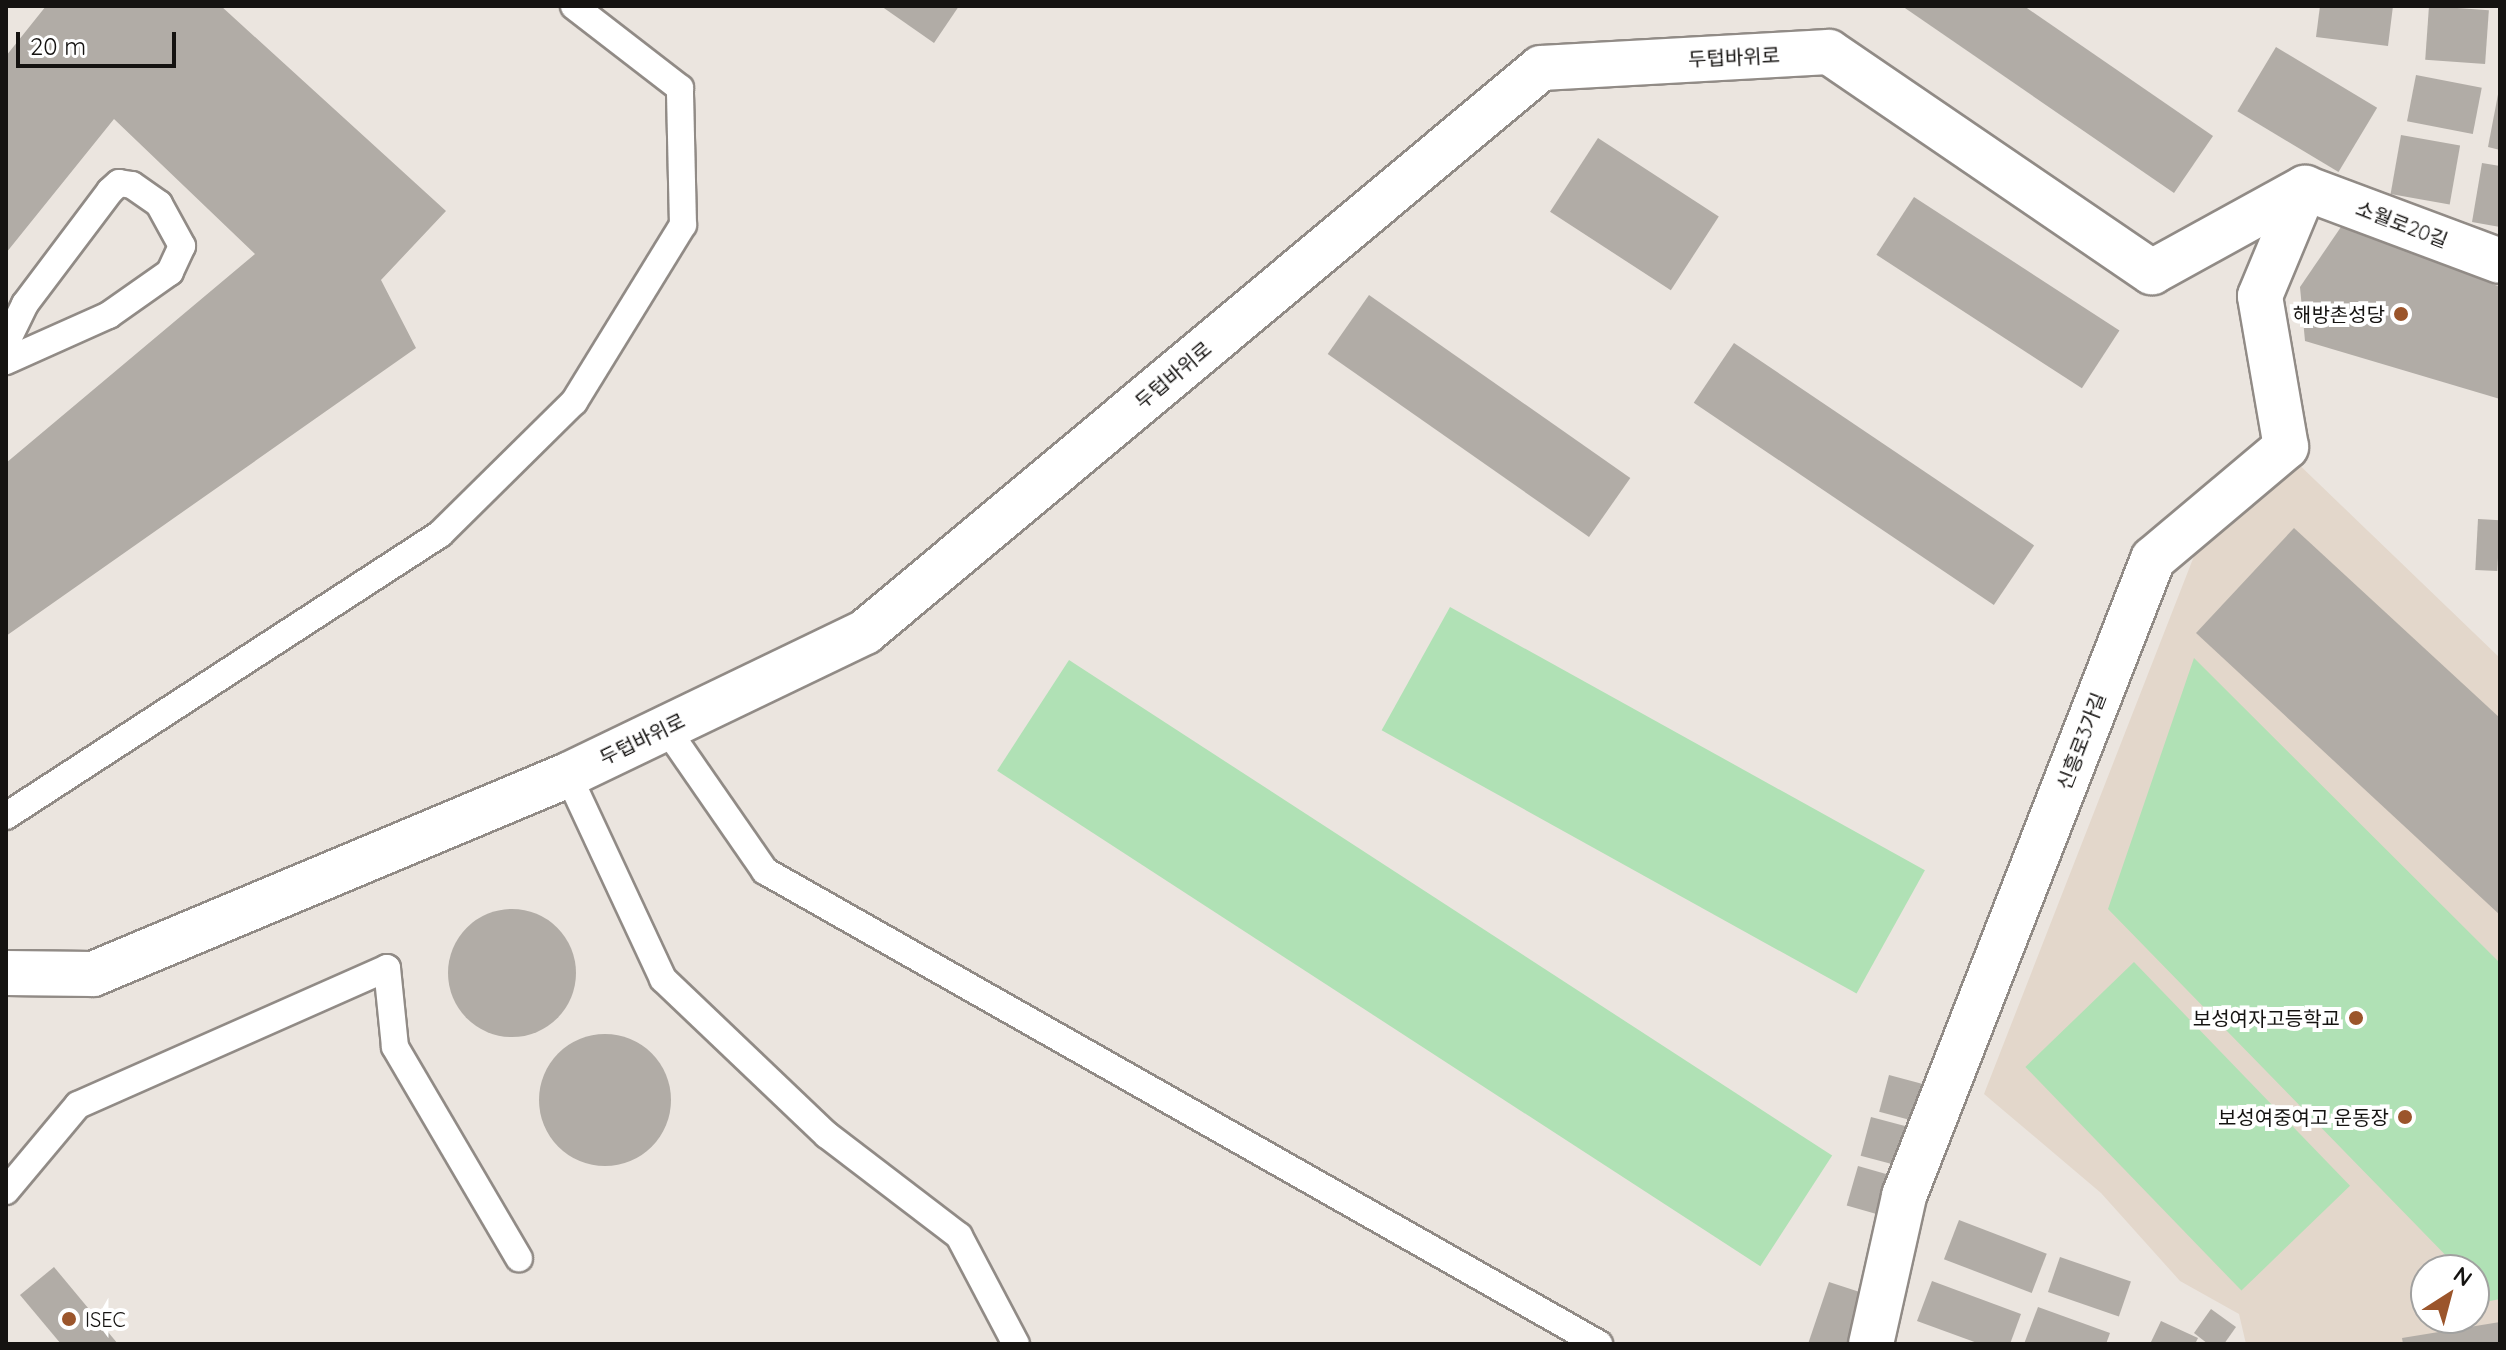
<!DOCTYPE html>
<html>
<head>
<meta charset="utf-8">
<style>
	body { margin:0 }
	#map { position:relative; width:2506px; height:1350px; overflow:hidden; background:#ebe5df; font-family:Quicksand,"Noto Sans KR",sans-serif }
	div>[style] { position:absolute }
	.built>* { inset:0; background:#e3d7cb }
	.green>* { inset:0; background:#b0e1b5; transform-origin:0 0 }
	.building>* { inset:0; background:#b1aca6; transform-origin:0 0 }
	.round { border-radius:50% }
	.roads { filter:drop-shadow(2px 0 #918b86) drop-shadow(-2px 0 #918b86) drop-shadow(0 2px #918b86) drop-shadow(0 -2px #918b86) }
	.lane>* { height:26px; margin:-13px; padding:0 13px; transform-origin:13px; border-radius:13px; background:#fff }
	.street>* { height:44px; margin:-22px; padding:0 22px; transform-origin:22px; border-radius:22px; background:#fff }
	.dots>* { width:22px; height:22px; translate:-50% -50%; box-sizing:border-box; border:4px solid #fff; border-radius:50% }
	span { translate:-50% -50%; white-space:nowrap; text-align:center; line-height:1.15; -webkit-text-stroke:8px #fff; paint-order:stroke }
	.street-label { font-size:20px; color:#151311 }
	.poi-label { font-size:20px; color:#151311 }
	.right { translate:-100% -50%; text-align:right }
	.left { translate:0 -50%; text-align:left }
	.frame { position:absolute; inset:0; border:8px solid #151311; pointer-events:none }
	.north { position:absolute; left:2410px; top:1254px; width:80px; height:80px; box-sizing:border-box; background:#fff; border:2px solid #a1a1a0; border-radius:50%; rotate:36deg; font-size:22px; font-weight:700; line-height:32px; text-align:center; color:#151311 }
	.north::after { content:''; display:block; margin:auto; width:28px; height:36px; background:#9b552b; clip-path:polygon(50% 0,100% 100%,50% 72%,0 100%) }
	.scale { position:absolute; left:16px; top:32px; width:160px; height:36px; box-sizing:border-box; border:4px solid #151311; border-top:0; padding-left:10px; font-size:24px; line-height:28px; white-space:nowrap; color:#151311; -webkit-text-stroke:6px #fff; paint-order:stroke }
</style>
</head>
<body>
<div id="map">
	<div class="built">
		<div style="clip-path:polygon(evenodd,2289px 455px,2500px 658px,2500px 1344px,2246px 1344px,2239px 1314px,2180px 1281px,2101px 1193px,1984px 1094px,2196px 551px,2289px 455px,2426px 1270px,2474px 1270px,2474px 1318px,2426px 1318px,2426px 1270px)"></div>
	</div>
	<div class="green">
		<div style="left:1450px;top:607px;width:543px;height:141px;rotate:29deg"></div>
		<div style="clip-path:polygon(2194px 658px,2500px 963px,2500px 1299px,2490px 1301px,2474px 1285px,2474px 1270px,2460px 1270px,2108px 909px)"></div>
		<div style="left:1069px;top:660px;width:910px;height:132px;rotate:33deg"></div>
		<div style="left:2134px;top:962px;width:311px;height:151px;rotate:46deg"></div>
	</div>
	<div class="building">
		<div style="clip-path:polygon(46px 6px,221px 6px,446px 211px,381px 280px,416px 348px,6px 636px,6px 463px,255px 254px,114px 119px,6px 253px,6px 56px)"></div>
		<div style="clip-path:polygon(881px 6px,959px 6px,934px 43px)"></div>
		<div style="clip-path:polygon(1902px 6px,2024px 6px,2213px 136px,2174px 193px)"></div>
		<div style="clip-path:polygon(2320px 6px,2393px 6px,2388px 46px,2316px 37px)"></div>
		<div style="left:2429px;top:6px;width:60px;height:54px;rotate:4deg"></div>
		<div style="left:2276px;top:47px;width:118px;height:75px;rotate:31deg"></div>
		<div style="left:2416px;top:75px;width:67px;height:47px;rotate:11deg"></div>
		<div style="clip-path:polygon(2500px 84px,2500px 150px,2488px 147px)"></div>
		<div style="left:2401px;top:135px;width:60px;height:60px;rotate:10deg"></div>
		<div style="left:1598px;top:138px;width:144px;height:88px;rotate:33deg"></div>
		<div style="clip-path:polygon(2482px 163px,2500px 166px,2500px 227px,2472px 222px)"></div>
		<div style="left:1914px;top:197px;width:245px;height:69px;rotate:33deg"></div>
		<div style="clip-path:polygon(2343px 224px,2500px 287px,2500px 399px,2305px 341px,2300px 287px)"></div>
		<div style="left:1369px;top:295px;width:319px;height:72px;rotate:35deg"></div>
		<div style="left:1734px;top:343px;width:362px;height:72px;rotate:34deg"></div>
		<div style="left:2478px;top:519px;width:22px;height:51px;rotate:3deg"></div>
		<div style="clip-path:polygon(2294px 528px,2500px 718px,2500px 915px,2196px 633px)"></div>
		<div class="round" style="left:448px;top:909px;width:128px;height:128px"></div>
		<div class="round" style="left:539px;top:1034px;width:132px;height:132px"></div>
		<div style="left:1889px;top:1075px;width:34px;height:38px;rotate:15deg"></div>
		<div style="left:1871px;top:1117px;width:41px;height:40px;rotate:15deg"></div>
		<div style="left:1858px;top:1166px;width:41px;height:41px;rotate:16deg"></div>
		<div style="left:1959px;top:1220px;width:94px;height:42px;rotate:21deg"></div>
		<div style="left:2060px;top:1257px;width:75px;height:37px;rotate:19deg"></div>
		<div style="clip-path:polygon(54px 1267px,118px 1344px,61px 1344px,20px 1295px)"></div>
		<div style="clip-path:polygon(1932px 1281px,2021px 1314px,2010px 1344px,1980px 1344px,1917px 1321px)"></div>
		<div style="clip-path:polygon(1829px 1282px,1872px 1296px,1859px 1344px,1808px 1344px)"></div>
		<div style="clip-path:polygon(2038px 1307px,2110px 1333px,2106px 1344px,2024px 1344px)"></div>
		<div style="clip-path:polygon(2211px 1309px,2236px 1327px,2224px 1344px,2208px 1344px,2194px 1333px)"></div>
		<div style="clip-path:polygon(2161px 1321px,2198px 1338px,2195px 1344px,2150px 1344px)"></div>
		<div style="clip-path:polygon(2500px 1322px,2500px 1344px,2403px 1344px,2402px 1338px)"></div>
	</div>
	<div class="roads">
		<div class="lane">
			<div style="left:6px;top:343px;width:43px;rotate:-64deg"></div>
			<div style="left:25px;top:304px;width:141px;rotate:-53deg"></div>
			<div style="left:110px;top:191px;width:12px;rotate:-42deg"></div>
			<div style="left:119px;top:183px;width:13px;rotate:9deg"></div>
			<div style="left:132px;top:185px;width:33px;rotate:35deg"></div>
			<div style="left:159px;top:204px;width:48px;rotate:61.3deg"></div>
			<div style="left:182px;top:246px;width:29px;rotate:115deg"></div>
			<div style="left:170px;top:272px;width:75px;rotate:144.8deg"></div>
			<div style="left:109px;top:315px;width:113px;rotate:155.9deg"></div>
			<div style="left:666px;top:728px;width:174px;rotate:55.3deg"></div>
			<div style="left:765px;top:871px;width:959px;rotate:29.56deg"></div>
			<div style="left:568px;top:775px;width:225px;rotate:65deg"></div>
			<div style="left:663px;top:979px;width:226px;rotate:43.6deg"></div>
			<div style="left:827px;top:1135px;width:166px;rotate:37.4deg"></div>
			<div style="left:959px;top:1236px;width:122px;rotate:62.2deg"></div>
			<div style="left:6px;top:816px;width:518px;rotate:-33.01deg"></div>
			<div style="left:440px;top:534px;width:188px;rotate:-44.6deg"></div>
			<div style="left:574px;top:402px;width:208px;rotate:-58.4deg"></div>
			<div style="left:683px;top:225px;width:137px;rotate:-91.3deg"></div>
			<div style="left:680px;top:88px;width:134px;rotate:-142.3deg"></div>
			<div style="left:6px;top:1191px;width:112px;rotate:-50.1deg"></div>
			<div style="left:78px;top:1105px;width:338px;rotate:-23.9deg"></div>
			<div style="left:387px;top:968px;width:79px;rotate:84.2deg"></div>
			<div style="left:395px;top:1047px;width:245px;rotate:59.6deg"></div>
		</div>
		<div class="street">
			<div style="left:2305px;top:188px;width:208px;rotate:20.5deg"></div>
			<div style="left:6px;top:973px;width:87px;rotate:0.7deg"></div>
			<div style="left:93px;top:974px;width:515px;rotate:-22.73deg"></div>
			<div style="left:568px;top:775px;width:330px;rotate:-25.7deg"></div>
			<div style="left:865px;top:632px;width:880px;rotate:-39.84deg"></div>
			<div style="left:1541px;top:68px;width:288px;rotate:-3.2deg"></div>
			<div style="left:1829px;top:52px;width:391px;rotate:34.3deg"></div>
			<div style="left:2152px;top:272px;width:175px;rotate:-28.8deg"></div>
			<div style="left:1871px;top:1344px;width:152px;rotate:-77.4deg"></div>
			<div style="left:1904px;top:1196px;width:684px;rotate:-68.65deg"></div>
			<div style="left:2153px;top:559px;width:174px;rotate:-40.1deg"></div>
			<div style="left:2286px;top:447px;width:153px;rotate:-99.8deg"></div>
			<div style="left:2260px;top:296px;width:117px;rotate:-67.4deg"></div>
		</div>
	</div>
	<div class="dots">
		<div style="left:2401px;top:314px;background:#9b552b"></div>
		<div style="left:2356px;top:1018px;background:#9b552b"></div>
		<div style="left:2405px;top:1117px;background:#9b552b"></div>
		<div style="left:69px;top:1319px;background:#9b552b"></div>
	</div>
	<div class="street-label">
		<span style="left:1734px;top:57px;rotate:-3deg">두텁바위로</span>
		<span style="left:2402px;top:224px;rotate:21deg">소월로20길</span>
		<span style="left:1173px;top:375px;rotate:-40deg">두텁바위로</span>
		<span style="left:642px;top:739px;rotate:-26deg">두텁바위로</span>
		<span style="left:2081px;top:741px;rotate:-69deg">신흥로3가길</span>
	</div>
	<div class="poi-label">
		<span class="right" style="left:2385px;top:314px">해방촌성당</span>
		<span class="right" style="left:2340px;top:1018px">보성여자고등학교</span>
		<span class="right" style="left:2389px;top:1117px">보성여중여고 운동장</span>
		<span class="left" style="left:85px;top:1319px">ISEC</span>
	</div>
	<div class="frame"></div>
	<div class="north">N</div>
	<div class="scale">20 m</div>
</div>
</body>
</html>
